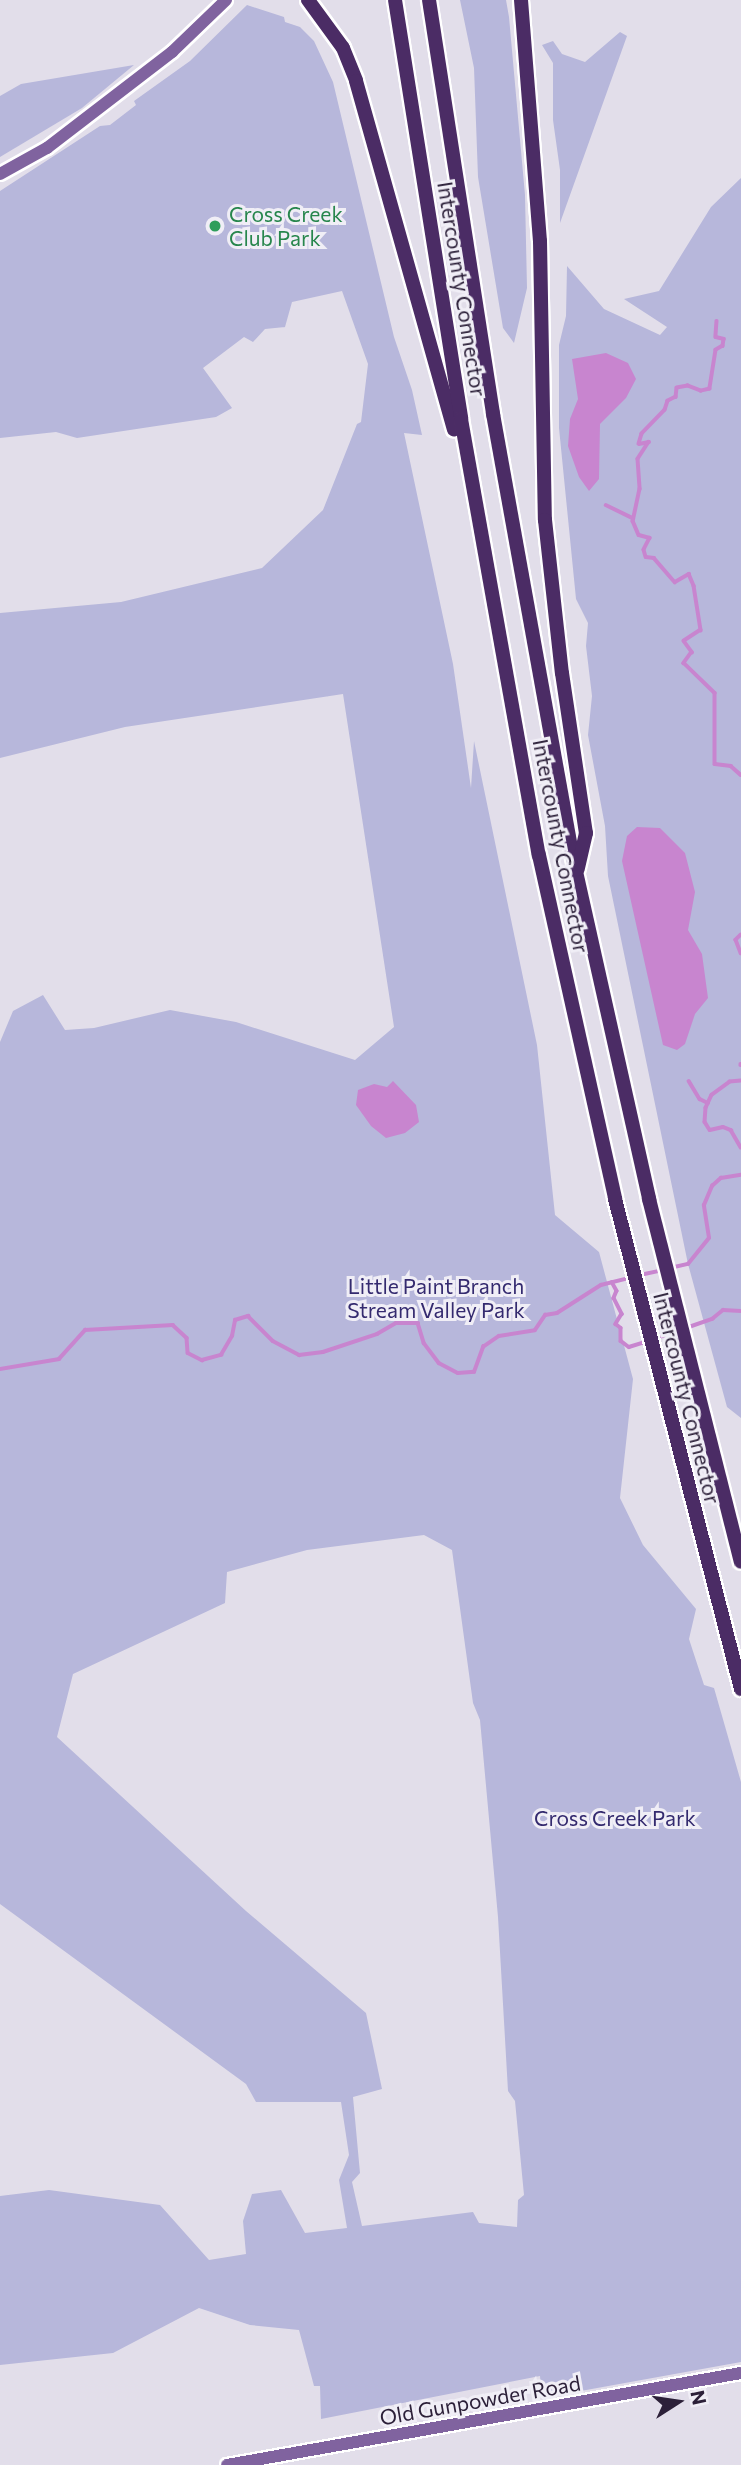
<!DOCTYPE html>
<html>
<head>
<meta charset="utf-8">
<style>
	body { margin:0 }
	#map { position:relative; width:741px; height:2465px; overflow:hidden; background:#e2deea; font-family:Commissioner,sans-serif }
	div>[style] { position:absolute }
	.green>* { inset:0; background:#b7b7db }
	.water>* { inset:0; background:#c885cf }
	.stream>* { height:3.5px; margin:-1.75px; padding:0 1.75px; transform-origin:1.75px; border-radius:1.75px; background:#c885cf }
	.roads { filter:drop-shadow(2px 0 #fff) drop-shadow(-2px 0 #fff) drop-shadow(0 2px #fff) drop-shadow(0 -2px #fff) }
	.major>* { height:12px; margin:-6px; padding:0 6px; transform-origin:6px; border-radius:6px; background:#80639f }
	.highway>* { height:14px; margin:-7px; padding:0 7px; transform-origin:7px; border-radius:7px; background:#4b2c65 }
	.dots>* { width:19px; height:19px; translate:-50% -50%; box-sizing:border-box; border:4px solid #f0eef6; border-radius:50% }
	span { translate:-50% -50%; white-space:nowrap; text-align:center; line-height:1.15; -webkit-text-stroke:6px #f0eef6; paint-order:stroke }
	.leisure-label { font-size:21px; color:#27864d }
	.left { translate:0 -50%; text-align:left }
	.street-label { font-size:21px; color:#2c2039 }
	.park-label { font-size:21px; color:#342a6f }
	.north { position:absolute; left:643px; top:2367px; width:70px; height:70px; -webkit-text-stroke:5px #f0eef6; paint-order:stroke; rotate:78deg; font-size:19px; font-weight:700; line-height:28px; text-align:center; color:#2c2039 }
	.north::after { content:''; display:block; margin:auto; width:24px; height:32px; background:#2c2039; clip-path:polygon(50% 0,100% 100%,50% 72%,0 100%) }
</style>
</head>
<body>
<div id="map">
	<div class="green">
		<div style="clip-path:polygon(460px 0,506px 0,509px 17px,525px 195px,527px 288px,514px 343px,503px 328px,478px 177px,474px 68px)"></div>
		<div style="clip-path:polygon(evenodd,247px 5px,284px 17px,285px 22px,300px 27px,314px 41px,333px 82px,394px 337px,412px 390px,422px 435px,404px 433px,453px 664px,471px 788px,474px 741px,537px 1045px,555px 1215px,599px 1252px,633px 1379px,620px 1498px,643px 1545px,696px 1609px,689px 1639px,704px 1685px,714px 1688px,741px 1782px,741px 2362px,542px 2398px,540px 2376px,321px 2419px,320px 2386px,314px 2386px,299px 2330px,250px 2325px,199px 2308px,113px 2353px,0 2365px,0 2196px,49px 2190px,160px 2205px,209px 2260px,246px 2254px,243px 2221px,252px 2194px,281px 2190px,305px 2233px,347px 2228px,339px 2180px,349px 2155px,341px 2102px,256px 2102px,246px 2084px,0 1904px,0 1042px,13px 1011px,43px 995px,65px 1030px,94px 1028px,170px 1010px,236px 1022px,355px 1060px,394px 1027px,343px 694px,125px 727px,0 758px,0 613px,121px 602px,262px 568px,323px 510px,357px 424px,361px 422px,368px 364px,342px 291px,292px 302px,285px 327px,265px 329px,253px 342px,244px 337px,203px 368px,232px 408px,216px 417px,77px 438px,56px 432px,0 438px,0 191px,100px 126px,110px 125px,136px 105px,134px 101px,190px 61px,247px 5px,424px 1535px,452px 1550px,473px 1703px,480px 1720px,498px 1917px,508px 2091px,515px 2101px,524px 2195px,518px 2200px,517px 2227px,479px 2223px,473px 2212px,362px 2226px,352px 2182px,360px 2173px,353px 2097px,382px 2089px,366px 2013px,246px 1911px,57px 1737px,73px 1674px,225px 1603px,227px 1572px,307px 1550px,424px 1535px)"></div>
		<div style="clip-path:polygon(620px 32px,627px 36px,560px 223px,560px 170px,553px 120px,553px 63px,542px 45px,553px 41px,562px 54px,585px 62px)"></div>
		<div style="clip-path:polygon(134px 65px,82px 108px,0 157px,0 96px,21px 84px)"></div>
		<div style="clip-path:polygon(741px 178px,741px 1418px,727px 1407px,688px 1264px,608px 876px,605px 826px,588px 735px,592px 696px,586px 646px,588px 623px,576px 599px,559px 428px,559px 345px,566px 316px,567px 266px,604px 309px,660px 335px,667px 327px,624px 299px,659px 291px,711px 207px)"></div>
	</div>
	<div class="water">
		<div style="clip-path:polygon(606px 353px,628px 363px,636px 379px,626px 398px,600px 424px,599px 479px,589px 491px,579px 477px,568px 446px,570px 419px,578px 399px,572px 359px)"></div>
		<div style="clip-path:polygon(637px 827px,660px 828px,685px 853px,695px 892px,688px 930px,702px 954px,708px 998px,695px 1014px,685px 1044px,677px 1050px,663px 1045px,622px 861px,627px 836px)"></div>
		<div style="clip-path:polygon(393px 1081px,416px 1105px,419px 1122px,405px 1133px,386px 1138px,371px 1126px,356px 1105px,358px 1090px,374px 1084px,387px 1087px)"></div>
	</div>
	<div class="stream">
		<div style="left:717px;top:321px;width:16px;rotate:94deg"></div>
		<div style="left:716px;top:337px;width:8px;rotate:14deg"></div>
		<div style="left:724px;top:339px;width:7px;rotate:98deg"></div>
		<div style="left:723px;top:346px;width:8px;rotate:150deg"></div>
		<div style="left:716px;top:350px;width:39px;rotate:99deg"></div>
		<div style="left:710px;top:389px;width:9px;rotate:167deg"></div>
		<div style="left:701px;top:391px;width:14px;rotate:-159deg"></div>
		<div style="left:688px;top:386px;width:11px;rotate:170deg"></div>
		<div style="left:677px;top:388px;width:9px;rotate:96deg"></div>
		<div style="left:676px;top:397px;width:9px;rotate:153deg"></div>
		<div style="left:668px;top:401px;width:9px;rotate:108deg"></div>
		<div style="left:665px;top:410px;width:33px;rotate:134deg"></div>
		<div style="left:642px;top:434px;width:10px;rotate:107deg"></div>
		<div style="left:639px;top:444px;width:10px;rotate:-11deg"></div>
		<div style="left:649px;top:442px;width:20px;rotate:123deg"></div>
		<div style="left:638px;top:459px;width:30px;rotate:86deg"></div>
		<div style="left:640px;top:489px;width:33px;rotate:102deg"></div>
		<div style="left:633px;top:521px;width:15px;rotate:67deg"></div>
		<div style="left:639px;top:535px;width:11px;rotate:15deg"></div>
		<div style="left:650px;top:538px;width:13px;rotate:117deg"></div>
		<div style="left:644px;top:550px;width:7px;rotate:74deg"></div>
		<div style="left:646px;top:557px;width:8px;rotate:7deg"></div>
		<div style="left:654px;top:558px;width:32px;rotate:49deg"></div>
		<div style="left:675px;top:582px;width:16px;rotate:-30deg"></div>
		<div style="left:689px;top:574px;width:13px;rotate:67deg"></div>
		<div style="left:694px;top:586px;width:45px;rotate:81deg"></div>
		<div style="left:701px;top:630px;width:20px;rotate:147deg"></div>
		<div style="left:684px;top:641px;width:14px;rotate:54deg"></div>
		<div style="left:692px;top:652px;width:14px;rotate:126deg"></div>
		<div style="left:684px;top:663px;width:43px;rotate:44.1deg"></div>
		<div style="left:715px;top:693px;width:71px;rotate:90deg"></div>
		<div style="left:715px;top:764px;width:16px;rotate:7deg"></div>
		<div style="left:731px;top:766px;width:13px;rotate:42deg"></div>
		<div style="left:606px;top:505px;width:30px;rotate:26deg"></div>
		<div style="left:741px;top:935px;width:7px;rotate:135deg"></div>
		<div style="left:736px;top:940px;width:14px;rotate:69deg"></div>
		<div style="left:741px;top:1064px;width:1px;rotate:90deg"></div>
		<div style="left:689px;top:1081px;width:21px;rotate:59deg"></div>
		<div style="left:700px;top:1099px;width:9px;rotate:27deg"></div>
		<div style="left:741px;top:1081px;width:11px;rotate:175deg"></div>
		<div style="left:730px;top:1082px;width:22px;rotate:144deg"></div>
		<div style="left:712px;top:1095px;width:14px;rotate:115deg"></div>
		<div style="left:706px;top:1108px;width:14px;rotate:94deg"></div>
		<div style="left:705px;top:1122px;width:9px;rotate:58deg"></div>
		<div style="left:710px;top:1130px;width:13px;rotate:-13deg"></div>
		<div style="left:723px;top:1127px;width:9px;rotate:21deg"></div>
		<div style="left:731px;top:1130px;width:20px;rotate:60deg"></div>
		<div style="left:670px;top:1268px;width:18px;rotate:-13deg"></div>
		<div style="left:688px;top:1264px;width:33px;rotate:-51deg"></div>
		<div style="left:709px;top:1238px;width:33px;rotate:-99deg"></div>
		<div style="left:704px;top:1205px;width:21px;rotate:-67deg"></div>
		<div style="left:712px;top:1186px;width:12px;rotate:-42deg"></div>
		<div style="left:721px;top:1178px;width:20px;rotate:-9deg"></div>
		<div style="left:640px;top:1275px;width:24px;rotate:-12deg"></div>
		<div style="left:612px;top:1282px;width:10px;rotate:61deg"></div>
		<div style="left:617px;top:1291px;width:8px;rotate:113deg"></div>
		<div style="left:614px;top:1298px;width:18px;rotate:63deg"></div>
		<div style="left:622px;top:1314px;width:12px;rotate:121deg"></div>
		<div style="left:616px;top:1324px;width:6px;rotate:39deg"></div>
		<div style="left:621px;top:1328px;width:13px;rotate:90deg"></div>
		<div style="left:621px;top:1341px;width:10px;rotate:37deg"></div>
		<div style="left:629px;top:1347px;width:21px;rotate:-17deg"></div>
		<div style="left:686px;top:1328px;width:28px;rotate:-19deg"></div>
		<div style="left:712px;top:1319px;width:14px;rotate:-39deg"></div>
		<div style="left:723px;top:1310px;width:18px;rotate:3deg"></div>
		<div style="left:656px;top:1338px;width:23px;rotate:-18deg"></div>
		<div style="left:0;top:1369px;width:60px;rotate:-9.6deg"></div>
		<div style="left:59px;top:1359px;width:39px;rotate:-48deg"></div>
		<div style="left:85px;top:1330px;width:88px;rotate:-3.3deg"></div>
		<div style="left:173px;top:1325px;width:19px;rotate:43deg"></div>
		<div style="left:187px;top:1338px;width:15px;rotate:86deg"></div>
		<div style="left:188px;top:1353px;width:16px;rotate:27deg"></div>
		<div style="left:202px;top:1360px;width:20px;rotate:-15deg"></div>
		<div style="left:221px;top:1355px;width:22px;rotate:-60deg"></div>
		<div style="left:232px;top:1336px;width:16px;rotate:-79deg"></div>
		<div style="left:235px;top:1320px;width:14px;rotate:-17deg"></div>
		<div style="left:248px;top:1316px;width:35px;rotate:45deg"></div>
		<div style="left:273px;top:1341px;width:30px;rotate:28deg"></div>
		<div style="left:299px;top:1355px;width:24px;rotate:-7deg"></div>
		<div style="left:323px;top:1352px;width:57px;rotate:-18.4deg"></div>
		<div style="left:377px;top:1334px;width:22px;rotate:-30deg"></div>
		<div style="left:396px;top:1323px;width:22px"></div>
		<div style="left:418px;top:1323px;width:21px;rotate:73deg"></div>
		<div style="left:424px;top:1343px;width:25px;rotate:53deg"></div>
		<div style="left:439px;top:1363px;width:21px;rotate:28deg"></div>
		<div style="left:458px;top:1373px;width:16px;rotate:-4deg"></div>
		<div style="left:474px;top:1372px;width:27px;rotate:-70deg"></div>
		<div style="left:483px;top:1347px;width:19px;rotate:-35deg"></div>
		<div style="left:499px;top:1336px;width:36px;rotate:-9deg"></div>
		<div style="left:535px;top:1330px;width:18px;rotate:-56deg"></div>
		<div style="left:545px;top:1315px;width:12px;rotate:-9deg"></div>
		<div style="left:557px;top:1313px;width:52px;rotate:-32.5deg"></div>
		<div style="left:601px;top:1285px;width:32px;rotate:-14deg"></div>
	</div>
	<div class="roads">
		<div class="major">
			<div style="left:0;top:174px;width:54px;rotate:-29deg"></div>
			<div style="left:47px;top:148px;width:158px;rotate:-37.5deg"></div>
			<div style="left:172px;top:52px;width:75px;rotate:-43.9deg"></div>
			<div style="left:227px;top:2465px;width:522px;rotate:-10.15deg"></div>
		</div>
		<div class="highway">
			<div style="left:308px;top:0;width:59px;rotate:53.9deg"></div>
			<div style="left:343px;top:48px;width:35px;rotate:68deg"></div>
			<div style="left:356px;top:81px;width:362px;rotate:74.3deg"></div>
			<div style="left:395px;top:0;width:424px;rotate:81deg"></div>
			<div style="left:461px;top:419px;width:443px;rotate:79.9deg"></div>
			<div style="left:539px;top:855px;width:352px;rotate:77.5deg"></div>
			<div style="left:615px;top:1199px;width:506px;rotate:75.58deg"></div>
			<div style="left:429px;top:0;width:419px;rotate:81.2deg"></div>
			<div style="left:493px;top:414px;width:442px;rotate:79.8deg"></div>
			<div style="left:571px;top:849px;width:359px;rotate:77.4deg"></div>
			<div style="left:649px;top:1199px;width:374px;rotate:75.8deg"></div>
			<div style="left:521px;top:0;width:242px;rotate:85.5deg"></div>
			<div style="left:540px;top:241px;width:279px;rotate:89deg"></div>
			<div style="left:545px;top:520px;width:154px;rotate:83.7deg"></div>
			<div style="left:562px;top:673px;width:162px;rotate:81.5deg"></div>
			<div style="left:586px;top:833px;width:37px;rotate:103deg"></div>
		</div>
	</div>
	<div class="dots">
		<div style="left:215px;top:226px;background:#2e9e5b"></div>
	</div>
	<div class="leisure-label">
		<span class="left" style="left:229px;top:226px">Cross Creek<br>Club Park</span>
	</div>
	<div class="street-label">
		<span style="left:462px;top:289px;rotate:81deg">Intercounty Connector</span>
		<span style="left:561px;top:846px;rotate:79deg">Intercounty Connector</span>
		<span style="left:687px;top:1398px;rotate:76deg">Intercounty Connector</span>
		<span style="left:480px;top:2400px;rotate:-10deg">Old Gunpowder Road</span>
	</div>
	<div class="park-label">
		<span style="left:436px;top:1298px">Little Paint Branch<br>Stream Valley Park</span>
		<span style="left:615px;top:1818px">Cross Creek Park</span>
	</div>
	<div class="north">N</div>
</div>
</body>
</html>
